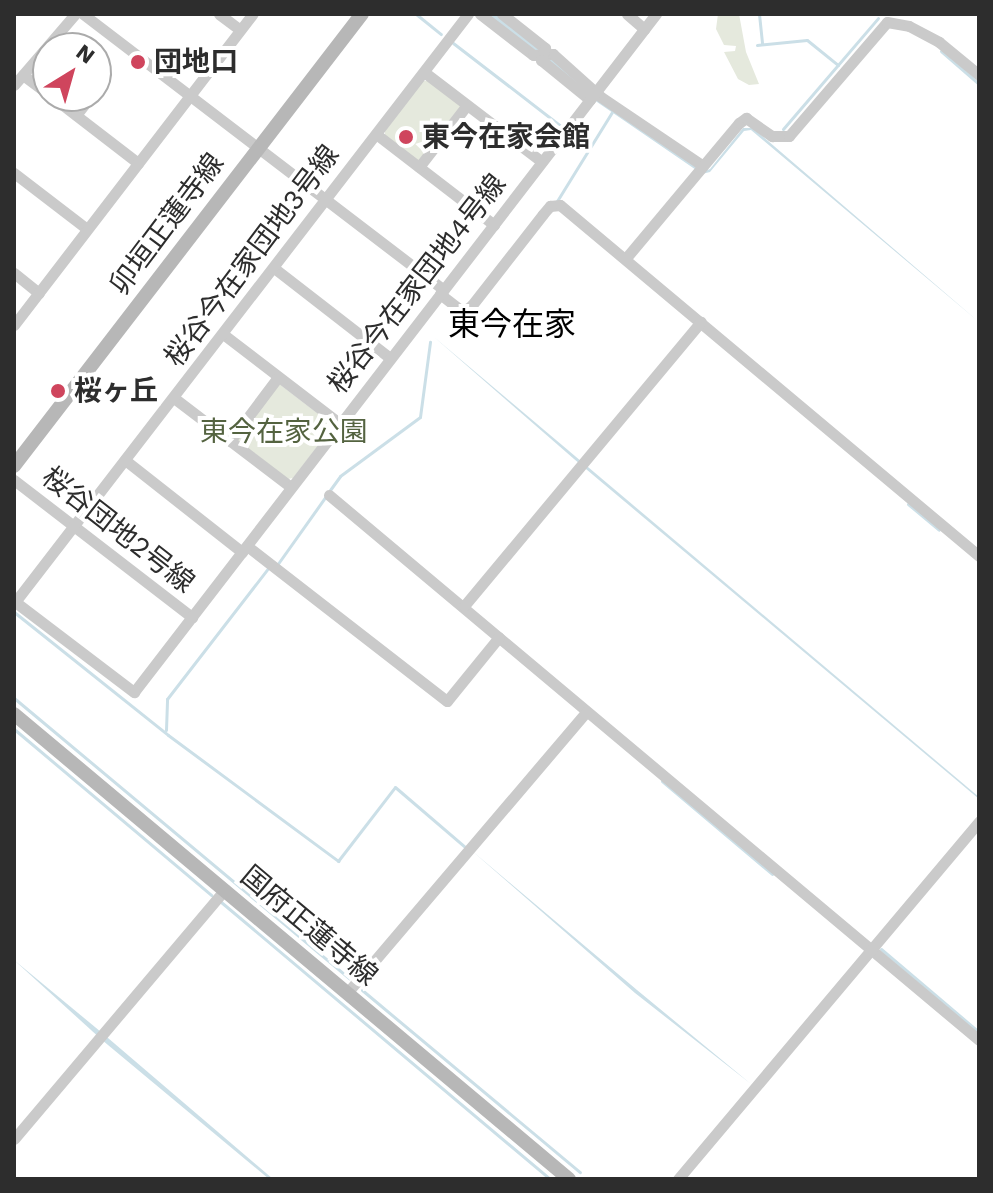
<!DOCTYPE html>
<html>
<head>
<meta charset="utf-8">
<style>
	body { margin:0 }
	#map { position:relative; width:993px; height:1193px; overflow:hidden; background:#fff; font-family:"Work Sans","Noto Sans JP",sans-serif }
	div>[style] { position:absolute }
	.green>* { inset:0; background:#e5e9dd }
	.water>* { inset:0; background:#cbdfe7 }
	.stream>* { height:3px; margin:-1.5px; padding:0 1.5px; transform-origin:1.5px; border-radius:1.5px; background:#cbdfe7 }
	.minor>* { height:11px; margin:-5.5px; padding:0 5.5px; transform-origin:5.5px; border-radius:5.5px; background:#cacaca }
	.secondary>* { height:14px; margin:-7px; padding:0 7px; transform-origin:7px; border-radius:7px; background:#b7b7b7 }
	.dots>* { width:22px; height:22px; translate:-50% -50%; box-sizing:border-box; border:4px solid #fff; border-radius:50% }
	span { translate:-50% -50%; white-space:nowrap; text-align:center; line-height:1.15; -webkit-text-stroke:8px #fff; paint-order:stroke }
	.poi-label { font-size:28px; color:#2d2d2d; font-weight:700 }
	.left { translate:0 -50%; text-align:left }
	.street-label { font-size:28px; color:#2d2d2d }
	.park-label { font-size:28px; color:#546340 }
	.quarter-label { font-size:32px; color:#000 }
	.frame { position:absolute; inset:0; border:16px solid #2d2d2d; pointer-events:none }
	.north { position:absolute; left:32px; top:32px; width:80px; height:80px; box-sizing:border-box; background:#fff; border:2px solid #ababab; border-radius:50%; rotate:37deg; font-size:22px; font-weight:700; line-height:32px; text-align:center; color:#2d2d2d }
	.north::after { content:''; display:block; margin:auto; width:28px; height:36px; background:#cf455d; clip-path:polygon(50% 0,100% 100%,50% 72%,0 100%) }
</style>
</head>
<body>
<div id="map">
	<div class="green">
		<div style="clip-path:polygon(718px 14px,739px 14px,746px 52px,759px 84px,749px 85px,738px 79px,724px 52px,735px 51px,736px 46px,724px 45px,716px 29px)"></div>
		<div style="clip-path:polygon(423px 81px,429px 81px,462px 106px,418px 161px,385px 136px,385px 131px)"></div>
		<div style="clip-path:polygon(278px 383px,330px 423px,331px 429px,293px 478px,288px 479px,236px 439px)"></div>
	</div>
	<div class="water">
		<div style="clip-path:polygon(486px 14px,495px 14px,703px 172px,710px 169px,743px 128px,753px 128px,979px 322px,751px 130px,744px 131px,710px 172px,702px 174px,597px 102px)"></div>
		<div style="clip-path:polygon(434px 337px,979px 797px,979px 799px,574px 459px)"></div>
		<div style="clip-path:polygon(471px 850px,637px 990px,751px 1084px,635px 993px)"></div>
		<div style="clip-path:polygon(14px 960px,101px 1032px,273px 1179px,269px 1179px,102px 1040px)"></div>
	</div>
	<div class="stream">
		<div style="left:416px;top:14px;width:32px;rotate:39deg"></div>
		<div style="left:759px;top:14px;width:30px;rotate:84deg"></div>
		<div style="left:453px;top:43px;width:138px;rotate:37.6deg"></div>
		<div style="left:757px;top:45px;width:50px;rotate:-5.7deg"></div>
		<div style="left:807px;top:40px;width:40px;rotate:39deg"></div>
		<div style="left:941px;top:51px;width:50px;rotate:41deg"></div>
		<div style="left:783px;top:129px;width:146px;rotate:-49.4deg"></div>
		<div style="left:572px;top:134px;width:22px;rotate:34deg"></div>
		<div style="left:557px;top:201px;width:105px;rotate:-58.3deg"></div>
		<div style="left:330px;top:490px;width:17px;rotate:-54deg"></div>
		<div style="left:340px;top:476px;width:99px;rotate:-36.4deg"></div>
		<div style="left:420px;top:417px;width:76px;rotate:-82.4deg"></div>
		<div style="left:908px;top:504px;width:40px;rotate:40deg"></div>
		<div style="left:277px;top:565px;width:85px;rotate:-54.6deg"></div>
		<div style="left:14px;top:612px;width:197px;rotate:38.6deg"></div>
		<div style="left:168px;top:735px;width:212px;rotate:36.5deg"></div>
		<div style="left:338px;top:861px;width:93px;rotate:-52.4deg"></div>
		<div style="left:395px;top:787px;width:92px;rotate:40.6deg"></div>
		<div style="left:14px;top:698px;width:437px;rotate:39.9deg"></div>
		<div style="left:14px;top:729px;width:258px;rotate:40.1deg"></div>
		<div style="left:166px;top:730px;width:31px;rotate:-88deg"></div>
		<div style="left:167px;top:699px;width:167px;rotate:-52.3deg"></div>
		<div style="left:662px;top:781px;width:144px;rotate:40.2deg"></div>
		<div style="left:221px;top:902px;width:430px;rotate:40.1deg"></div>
		<div style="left:881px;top:949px;width:128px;rotate:40.3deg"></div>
		<div style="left:362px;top:990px;width:284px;rotate:39.9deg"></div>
	</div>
	<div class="minor">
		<div style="left:83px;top:14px;width:454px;rotate:37.4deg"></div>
		<div style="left:219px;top:14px;width:26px;rotate:37deg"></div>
		<div style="left:480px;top:14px;width:67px;rotate:37.7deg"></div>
		<div style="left:533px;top:55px;width:20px;rotate:-3deg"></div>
		<div style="left:553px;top:54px;width:64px;rotate:41.9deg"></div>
		<div style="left:601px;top:97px;width:122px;rotate:34deg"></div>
		<div style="left:502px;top:14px;width:55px;rotate:38.3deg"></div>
		<div style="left:545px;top:48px;width:13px;rotate:108deg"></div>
		<div style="left:541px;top:60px;width:63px;rotate:39.2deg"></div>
		<div style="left:627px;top:14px;width:23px;rotate:41deg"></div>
		<div style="left:96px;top:71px;width:8px;rotate:40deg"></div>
		<div style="left:102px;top:76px;width:15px;rotate:113deg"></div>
		<div style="left:424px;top:72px;width:148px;rotate:37.3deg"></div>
		<div style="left:23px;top:75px;width:31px;rotate:37deg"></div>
		<div style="left:14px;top:85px;width:94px;rotate:-49.3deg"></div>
		<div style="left:51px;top:96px;width:110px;rotate:37.6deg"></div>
		<div style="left:76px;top:115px;width:24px;rotate:-52deg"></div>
		<div style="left:376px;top:134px;width:149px;rotate:37.6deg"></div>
		<div style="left:419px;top:167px;width:78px;rotate:-52.3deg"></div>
		<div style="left:14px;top:173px;width:92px;rotate:37.5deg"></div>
		<div style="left:626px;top:258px;width:176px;rotate:-50.1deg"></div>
		<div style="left:739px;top:123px;width:9px;rotate:-36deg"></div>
		<div style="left:746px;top:118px;width:32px;rotate:35deg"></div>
		<div style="left:772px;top:136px;width:17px"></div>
		<div style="left:789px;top:136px;width:150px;rotate:-49.3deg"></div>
		<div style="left:887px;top:22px;width:22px;rotate:10deg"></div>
		<div style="left:909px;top:26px;width:34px;rotate:28deg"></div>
		<div style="left:939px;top:42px;width:52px;rotate:39.5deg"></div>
		<div style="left:274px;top:268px;width:147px;rotate:37.8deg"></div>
		<div style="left:14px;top:273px;width:32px;rotate:39deg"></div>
		<div style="left:440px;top:294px;width:29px;rotate:38deg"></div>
		<div style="left:463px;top:312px;width:11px;rotate:-38deg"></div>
		<div style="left:472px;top:305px;width:115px;rotate:-52deg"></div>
		<div style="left:543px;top:214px;width:11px;rotate:-49deg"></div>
		<div style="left:550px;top:206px;width:10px;rotate:-6deg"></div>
		<div style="left:560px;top:205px;width:547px;rotate:39.95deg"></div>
		<div style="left:14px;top:325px;width:392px;rotate:-52.5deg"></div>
		<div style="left:223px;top:334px;width:146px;rotate:37.5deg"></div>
		<div style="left:174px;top:398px;width:147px;rotate:37.3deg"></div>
		<div style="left:230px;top:441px;width:80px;rotate:-53.1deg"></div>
		<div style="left:125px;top:460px;width:149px;rotate:38.2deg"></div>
		<div style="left:14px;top:480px;width:225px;rotate:37.6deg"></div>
		<div style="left:329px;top:495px;width:848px;rotate:39.98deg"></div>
		<div style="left:247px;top:546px;width:253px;rotate:37.8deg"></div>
		<div style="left:447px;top:701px;width:82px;rotate:-50.9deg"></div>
		<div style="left:14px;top:601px;width:151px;rotate:37.2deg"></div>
		<div style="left:134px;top:692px;width:856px;rotate:-52.41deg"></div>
		<div style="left:15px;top:602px;width:742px;rotate:-52.39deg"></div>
		<div style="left:464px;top:606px;width:370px;rotate:-50.2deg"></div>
		<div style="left:347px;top:993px;width:369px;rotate:-49.6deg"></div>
		<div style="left:14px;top:1139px;width:327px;rotate:-49.8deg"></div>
		<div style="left:678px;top:1179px;width:468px;rotate:-49.9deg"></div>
	</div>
	<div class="secondary">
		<div style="left:14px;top:466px;width:570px;rotate:-52.41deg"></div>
		<div style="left:14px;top:714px;width:724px;rotate:39.96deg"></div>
	</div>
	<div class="dots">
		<div style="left:138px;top:62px;background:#cf455d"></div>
		<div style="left:406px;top:137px;background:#cf455d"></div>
		<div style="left:58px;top:391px;background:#cf455d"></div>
	</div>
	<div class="poi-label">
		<span class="left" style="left:154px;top:62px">団地口</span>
		<span class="left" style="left:422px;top:137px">東今在家会館</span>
		<span class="left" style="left:74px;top:391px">桜ヶ丘</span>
	</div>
	<div class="street-label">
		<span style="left:167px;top:224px;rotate:-53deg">卯垣正蓮寺線</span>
		<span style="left:252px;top:256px;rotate:-53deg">桜谷今在家団地3号線</span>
		<span style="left:417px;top:284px;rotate:-52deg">桜谷今在家団地4号線</span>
		<span style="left:118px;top:530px;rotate:38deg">桜谷団地2号線</span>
		<span style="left:309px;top:926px;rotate:40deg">国府正蓮寺線</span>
	</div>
	<div class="park-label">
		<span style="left:284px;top:432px">東今在家公園</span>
	</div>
	<div class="quarter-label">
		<span style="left:512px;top:324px">東今在家</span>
	</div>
	<div class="frame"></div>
	<div class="north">N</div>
</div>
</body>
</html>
